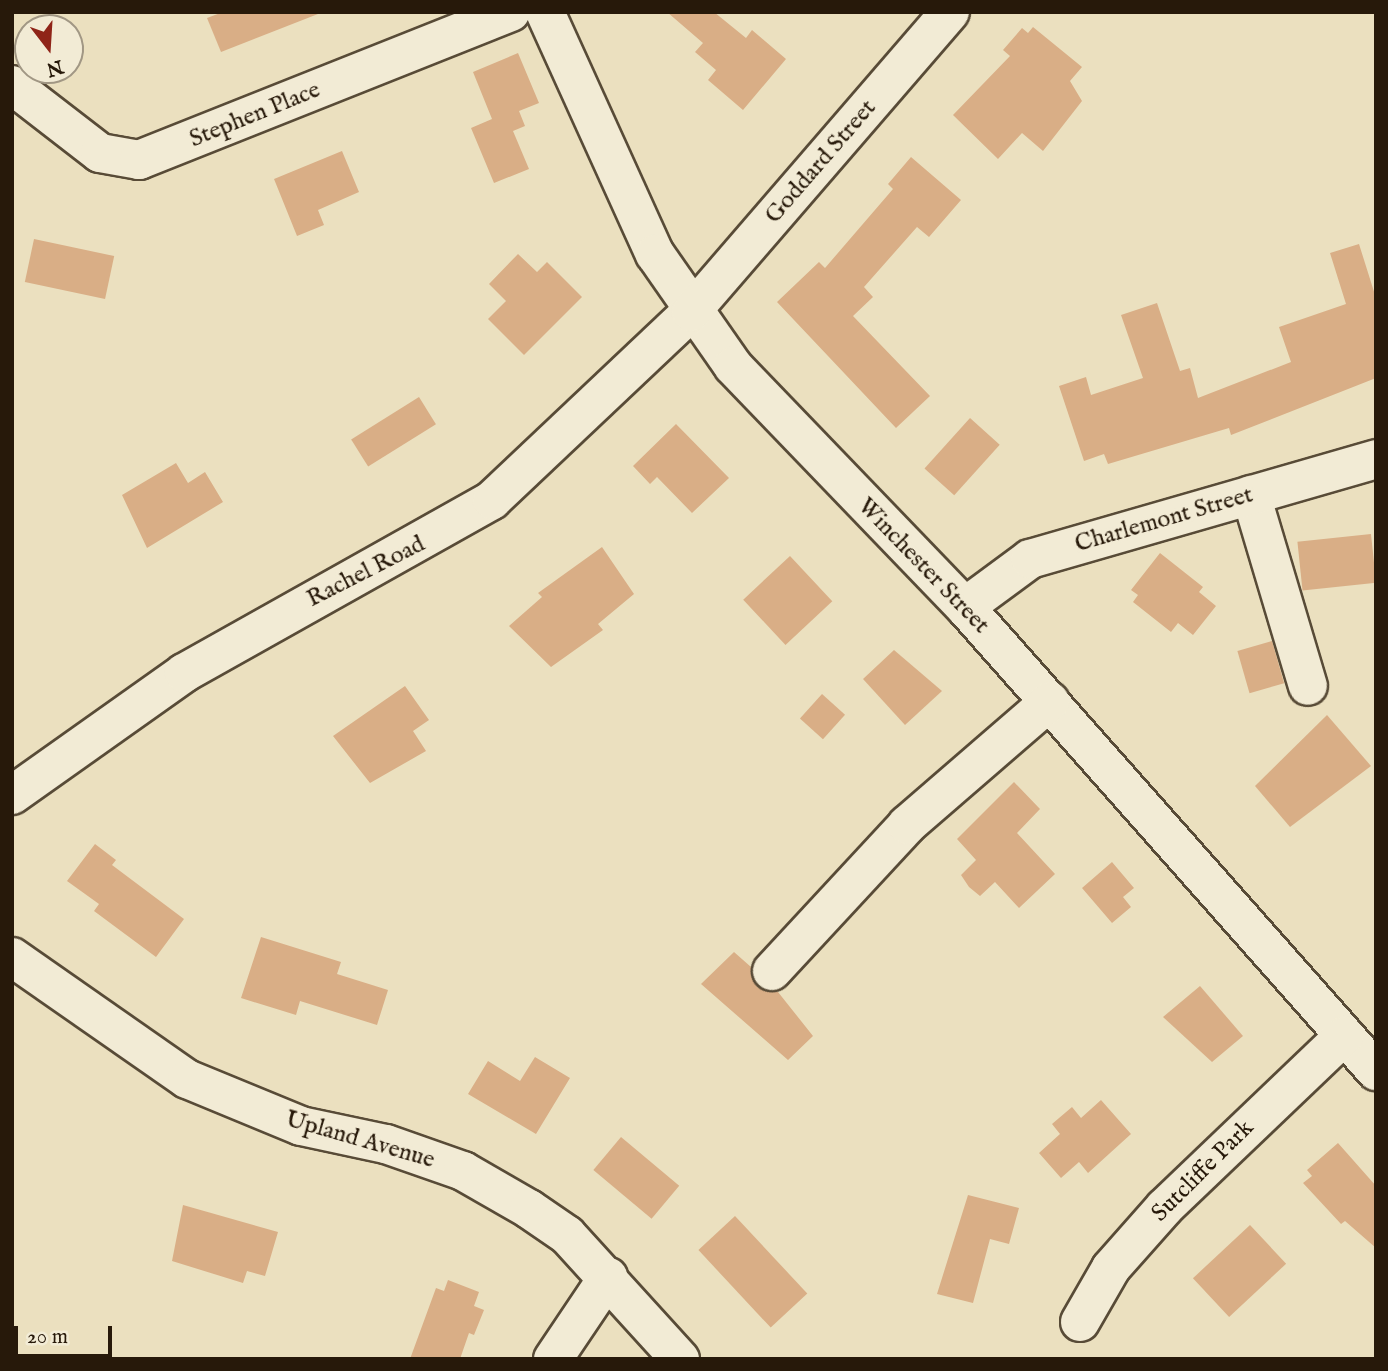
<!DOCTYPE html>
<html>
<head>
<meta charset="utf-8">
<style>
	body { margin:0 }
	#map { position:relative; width:1388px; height:1371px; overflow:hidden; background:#ebe0bf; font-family:"IM FELL English",serif }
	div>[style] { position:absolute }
	.building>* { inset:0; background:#d9ae86; transform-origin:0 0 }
	.roads { filter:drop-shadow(2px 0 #584b37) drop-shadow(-2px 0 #584b37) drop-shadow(0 2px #584b37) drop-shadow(0 -2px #584b37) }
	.minor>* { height:38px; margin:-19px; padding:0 19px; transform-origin:19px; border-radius:19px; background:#f2ebd5 }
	span { translate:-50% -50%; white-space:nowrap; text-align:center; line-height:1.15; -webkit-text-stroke:6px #f2ebd5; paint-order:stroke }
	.street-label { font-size:24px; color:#27190a }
	.frame { position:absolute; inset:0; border:14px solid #27190a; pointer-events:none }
	.north { position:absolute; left:14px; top:14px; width:70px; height:70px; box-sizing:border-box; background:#f2ebd5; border:2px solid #a19784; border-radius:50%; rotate:163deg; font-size:19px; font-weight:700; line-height:28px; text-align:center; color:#27190a }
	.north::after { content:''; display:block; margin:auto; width:24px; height:32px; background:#8f2418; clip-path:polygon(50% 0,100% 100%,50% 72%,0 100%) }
	.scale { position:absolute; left:14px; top:1326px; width:98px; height:32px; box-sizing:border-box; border:4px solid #27190a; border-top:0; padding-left:9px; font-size:21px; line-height:24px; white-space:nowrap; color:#27190a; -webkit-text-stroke:5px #f2ebd5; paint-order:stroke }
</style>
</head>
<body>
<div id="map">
	<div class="building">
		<div style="clip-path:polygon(223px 12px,318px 12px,318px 14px,221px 52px,207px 18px)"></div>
		<div style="clip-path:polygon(667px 12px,714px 12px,746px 38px,752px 30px,786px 59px,743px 110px,708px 80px,716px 70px,695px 52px,703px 43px)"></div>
		<div style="clip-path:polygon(1033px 27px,1082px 67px,1070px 81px,1082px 101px,1043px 151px,1022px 133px,998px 159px,953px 115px,1010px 56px,1003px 50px,1022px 28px,1028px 33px)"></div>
		<div style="clip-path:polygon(518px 53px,539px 103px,519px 111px,525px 126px,513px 131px,529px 169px,494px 183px,471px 128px,492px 119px,473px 72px)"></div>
		<div style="clip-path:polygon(342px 151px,359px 192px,318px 210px,324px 225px,297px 236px,274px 179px)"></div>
		<div style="clip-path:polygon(911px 157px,961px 200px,929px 237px,917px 227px,864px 287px,873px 297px,853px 316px,930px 396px,896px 428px,777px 302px,819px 262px,825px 268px,893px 189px,888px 184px)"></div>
		<div style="left:34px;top:239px;width:82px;height:44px;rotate:12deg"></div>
		<div style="clip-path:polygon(1359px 244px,1376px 298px,1376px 378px,1231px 435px,1229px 428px,1108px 464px,1104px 454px,1084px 461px,1059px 386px,1086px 377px,1091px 395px,1143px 378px,1121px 315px,1157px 303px,1180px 371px,1190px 368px,1198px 398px,1291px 362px,1279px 327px,1346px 304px,1330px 253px)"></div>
		<div style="clip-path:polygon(518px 254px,537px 272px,547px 262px,582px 297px,524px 355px,488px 319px,506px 301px,489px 284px)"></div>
		<div style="left:419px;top:397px;width:32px;height:80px;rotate:58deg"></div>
		<div style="left:970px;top:418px;width:40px;height:68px;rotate:42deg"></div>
		<div style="clip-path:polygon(676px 424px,729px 478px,692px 513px,657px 477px,650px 484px,633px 466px)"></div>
		<div style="clip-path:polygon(176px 463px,188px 483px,205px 472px,223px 502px,147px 548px,122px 495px)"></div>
		<div style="left:1371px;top:534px;width:49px;height:74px;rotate:84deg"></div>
		<div style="clip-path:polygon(602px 547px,634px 594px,598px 624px,603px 630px,551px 667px,509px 626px,542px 597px,538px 593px)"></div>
		<div style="clip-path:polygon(1160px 553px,1203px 587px,1199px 592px,1216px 606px,1193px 635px,1178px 623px,1171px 632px,1133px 602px,1138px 595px,1131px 590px)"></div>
		<div style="left:790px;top:556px;width:62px;height:64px;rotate:47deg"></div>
		<div style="left:1272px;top:641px;width:44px;height:36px;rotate:74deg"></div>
		<div style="clip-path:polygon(894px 650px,942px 691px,905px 725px,863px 679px)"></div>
		<div style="clip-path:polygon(405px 686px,429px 720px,413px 731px,426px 751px,370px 783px,333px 736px)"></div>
		<div style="left:822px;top:694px;width:31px;height:33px;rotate:42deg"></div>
		<div style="clip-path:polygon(1327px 715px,1371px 766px,1290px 827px,1255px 786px)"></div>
		<div style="clip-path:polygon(1014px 782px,1040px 809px,1017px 833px,1055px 874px,1019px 908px,995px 882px,980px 896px,969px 887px,961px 875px,976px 860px,957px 839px)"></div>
		<div style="clip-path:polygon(95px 844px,116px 860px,112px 865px,184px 919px,156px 957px,94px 911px,99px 904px,67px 881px)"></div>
		<div style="clip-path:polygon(1112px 862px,1134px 888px,1123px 897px,1131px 907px,1112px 923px,1082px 888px)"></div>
		<div style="clip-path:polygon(261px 937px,341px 962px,337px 974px,388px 990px,377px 1025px,300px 1001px,296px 1015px,241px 998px)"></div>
		<div style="clip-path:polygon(734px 952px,751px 967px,757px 987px,778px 992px,813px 1036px,788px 1060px,701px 984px)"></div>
		<div style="clip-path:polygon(1200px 986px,1243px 1036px,1212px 1062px,1163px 1017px)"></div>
		<div style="clip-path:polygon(535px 1057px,570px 1078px,536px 1134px,468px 1094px,488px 1061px,520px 1081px)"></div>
		<div style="clip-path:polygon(1101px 1100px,1131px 1134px,1088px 1173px,1079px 1162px,1061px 1178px,1039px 1153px,1060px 1134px,1052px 1124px,1072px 1107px,1081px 1118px)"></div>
		<div style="left:621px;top:1137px;width:76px;height:43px;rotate:40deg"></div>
		<div style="clip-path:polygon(1338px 1143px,1376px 1186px,1376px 1248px,1345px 1221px,1341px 1224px,1303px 1183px,1312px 1176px,1307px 1170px)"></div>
		<div style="clip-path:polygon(968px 1195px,1019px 1208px,1009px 1244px,990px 1239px,973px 1303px,937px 1294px)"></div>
		<div style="clip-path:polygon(183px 1205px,278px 1232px,265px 1276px,247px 1271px,243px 1283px,172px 1261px)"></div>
		<div style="left:735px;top:1216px;width:106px;height:50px;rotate:47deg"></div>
		<div style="left:1250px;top:1225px;width:53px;height:78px;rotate:47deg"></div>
		<div style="clip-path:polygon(448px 1280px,479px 1292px,474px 1306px,484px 1310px,474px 1335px,469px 1333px,460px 1359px,410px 1359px,436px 1288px,444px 1291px)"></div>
	</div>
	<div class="roads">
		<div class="minor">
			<div style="left:545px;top:12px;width:266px;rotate:65.6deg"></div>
			<div style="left:655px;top:254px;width:136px;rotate:55.1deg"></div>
			<div style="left:733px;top:366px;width:335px;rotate:46.1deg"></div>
			<div style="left:965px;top:607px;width:620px;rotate:48.47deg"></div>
			<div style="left:12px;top:85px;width:111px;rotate:37.7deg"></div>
			<div style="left:100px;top:153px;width:40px;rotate:10deg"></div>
			<div style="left:139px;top:160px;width:400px;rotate:-21.7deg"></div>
			<div style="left:1251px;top:495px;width:199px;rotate:73.4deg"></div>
			<div style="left:965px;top:607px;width:81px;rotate:-36.4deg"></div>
			<div style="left:1030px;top:559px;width:360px;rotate:-16.1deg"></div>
			<div style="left:12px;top:795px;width:211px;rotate:-35.3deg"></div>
			<div style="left:184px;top:673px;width:353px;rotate:-29.3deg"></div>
			<div style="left:492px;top:500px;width:274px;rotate:-43.4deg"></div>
			<div style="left:691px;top:312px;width:396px;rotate:-49.2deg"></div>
			<div style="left:12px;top:957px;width:213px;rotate:34.9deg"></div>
			<div style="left:187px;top:1079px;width:123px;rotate:22.4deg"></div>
			<div style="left:301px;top:1126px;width:87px;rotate:12deg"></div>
			<div style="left:386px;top:1144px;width:82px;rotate:19.3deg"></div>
			<div style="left:463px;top:1171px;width:76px;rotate:29.9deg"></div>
			<div style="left:529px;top:1209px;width:46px;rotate:34.4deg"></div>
			<div style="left:567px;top:1235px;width:168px;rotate:47.7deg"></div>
			<div style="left:772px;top:971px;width:199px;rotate:-47.2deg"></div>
			<div style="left:907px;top:825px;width:189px;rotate:-40.9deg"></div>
			<div style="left:1080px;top:1322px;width:62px;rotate:-60.1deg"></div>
			<div style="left:1111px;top:1268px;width:81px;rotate:-48.5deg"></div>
			<div style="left:1165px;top:1207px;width:248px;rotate:-43.7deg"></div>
			<div style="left:553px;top:1359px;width:99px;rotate:-56.1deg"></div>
		</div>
	</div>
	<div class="street-label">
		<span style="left:255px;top:115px;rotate:-22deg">Stephen Place</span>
		<span style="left:821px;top:162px;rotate:-49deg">Goddard Street</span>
		<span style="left:1164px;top:520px;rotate:-16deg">Charlemont Street</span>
		<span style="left:923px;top:566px;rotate:46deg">Winchester Street</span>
		<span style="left:366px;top:572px;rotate:-27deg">Rachel Road</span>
		<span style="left:360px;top:1140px;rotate:16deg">Upland Avenue</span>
		<span style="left:1203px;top:1171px;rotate:-45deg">Sutcliffe Park</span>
	</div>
	<div class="frame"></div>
	<div class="north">N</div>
	<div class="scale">20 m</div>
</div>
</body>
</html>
